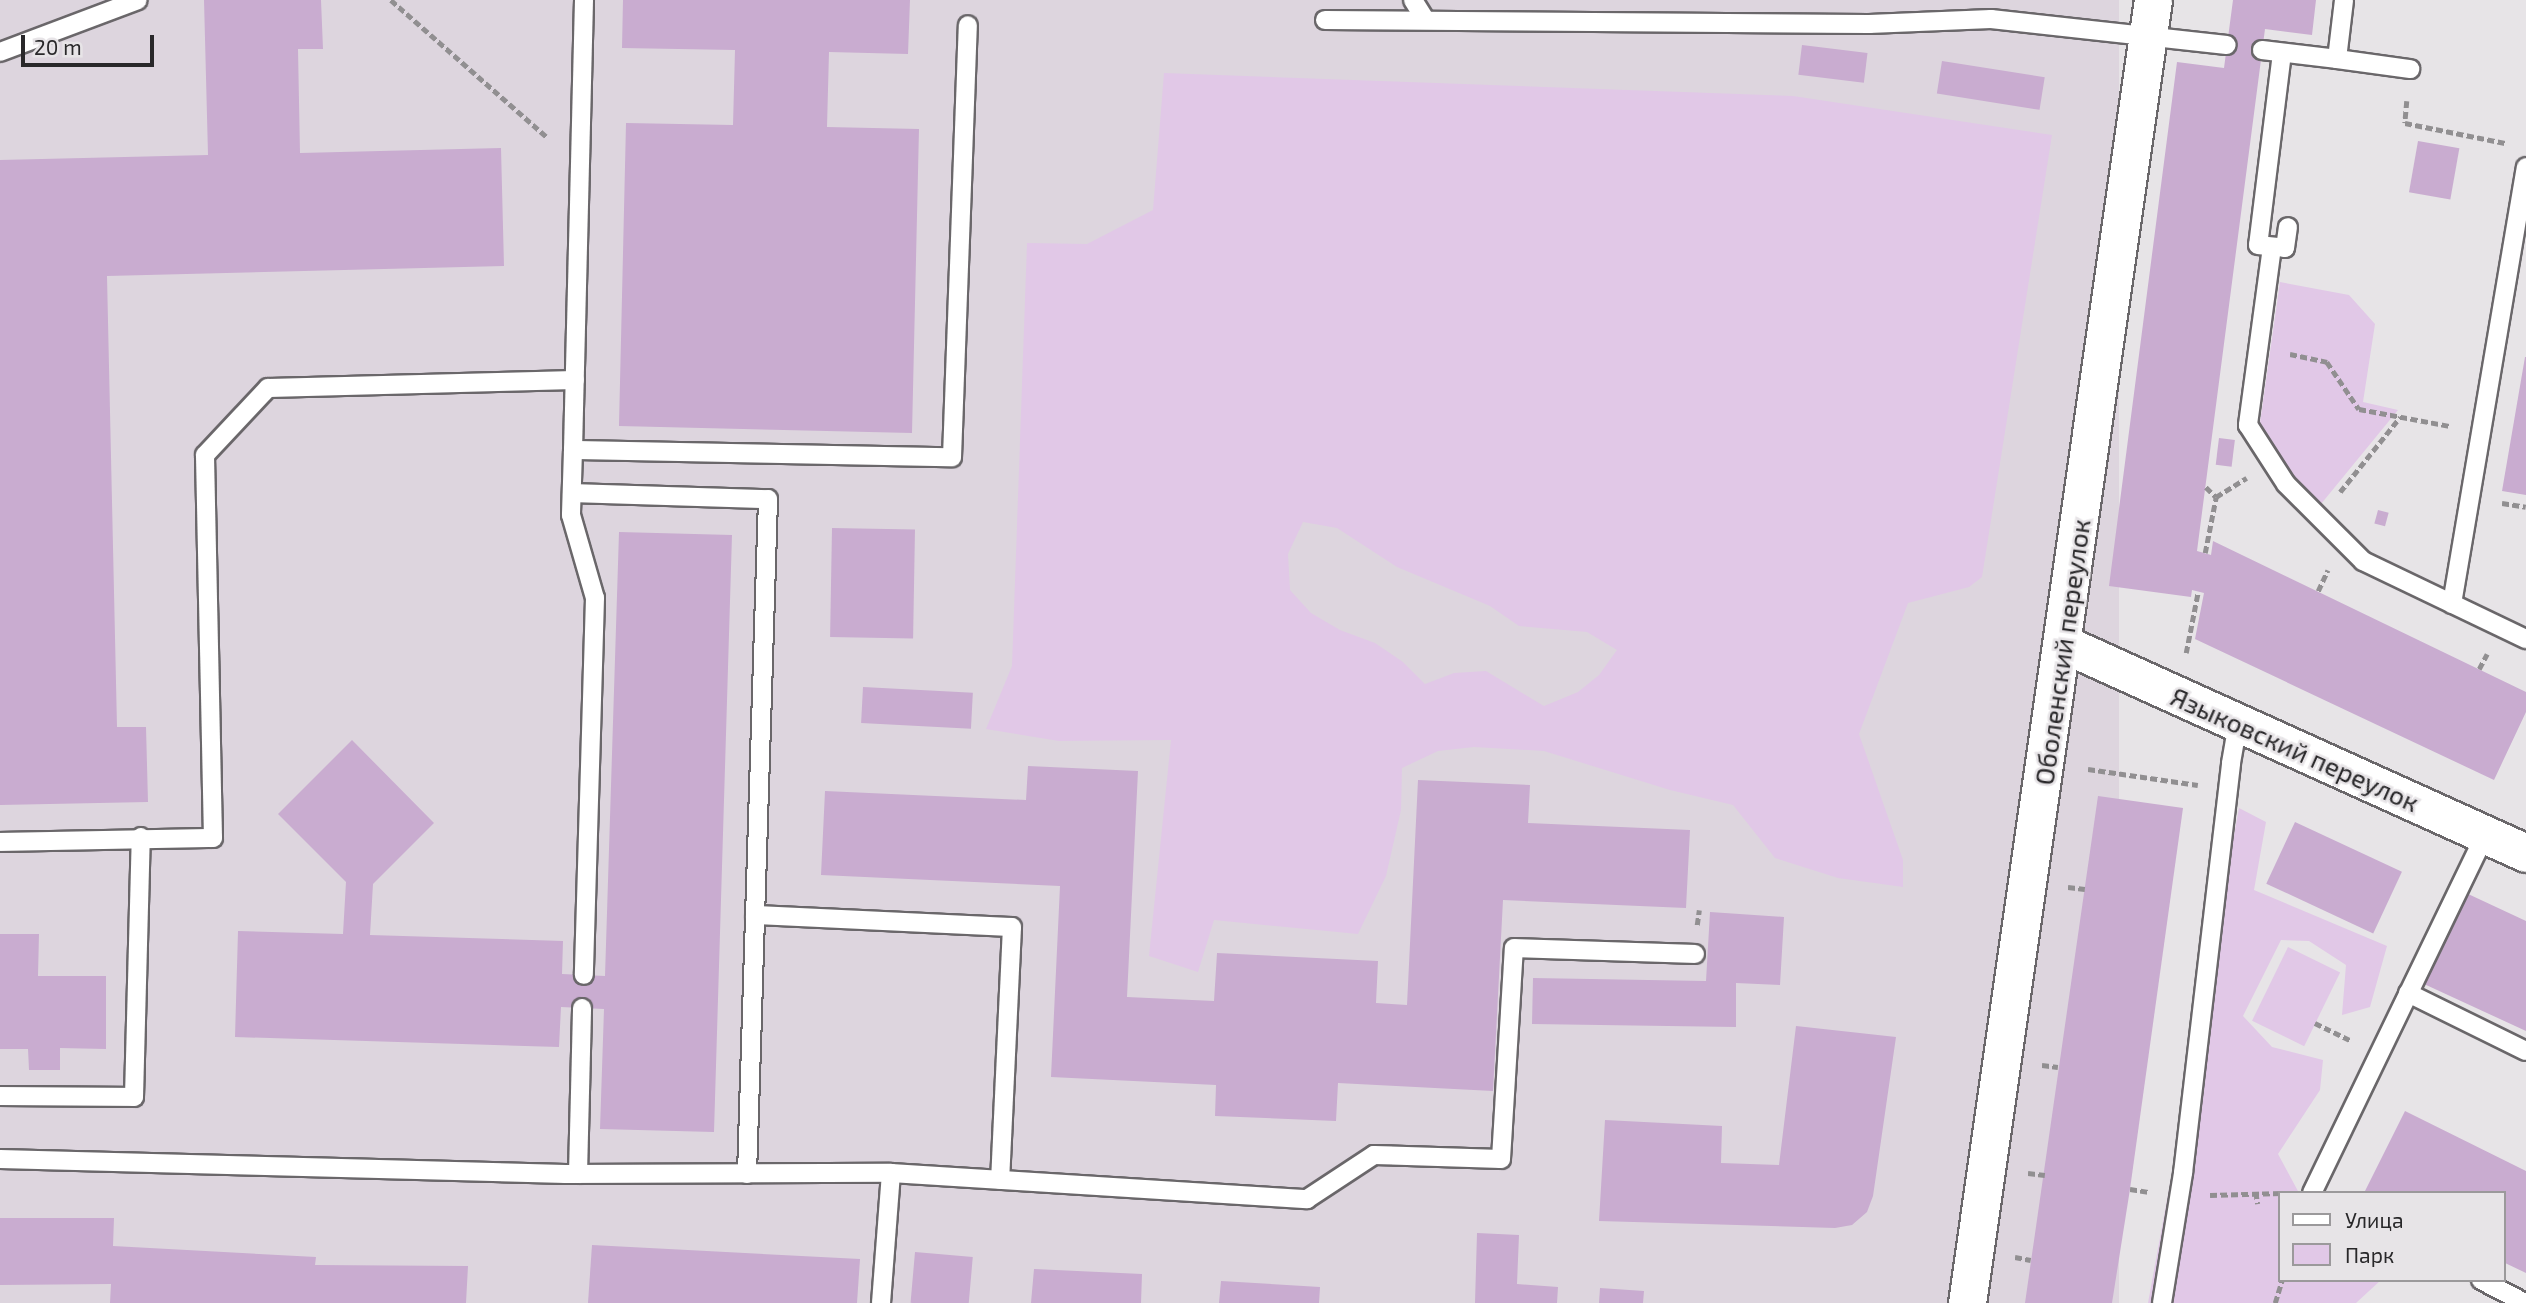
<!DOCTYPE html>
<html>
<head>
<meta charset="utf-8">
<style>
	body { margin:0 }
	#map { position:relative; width:2526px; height:1303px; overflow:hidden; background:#e7e4e7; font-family:"Exo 2",sans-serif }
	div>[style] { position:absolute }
	.built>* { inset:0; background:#ddd5de; transform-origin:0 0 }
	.green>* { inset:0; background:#e1c8e7; transform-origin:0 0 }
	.building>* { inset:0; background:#c9acd0; transform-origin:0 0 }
	.path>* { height:4.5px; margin-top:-2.25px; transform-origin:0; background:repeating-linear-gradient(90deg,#918f91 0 7px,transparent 0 10.5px) }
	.roads { filter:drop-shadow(2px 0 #6a676a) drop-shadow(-2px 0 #6a676a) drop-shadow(0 2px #6a676a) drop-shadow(0 -2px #6a676a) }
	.lane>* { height:18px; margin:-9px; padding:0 9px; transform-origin:9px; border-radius:9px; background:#fff }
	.street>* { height:37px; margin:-18.5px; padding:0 18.5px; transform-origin:18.5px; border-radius:18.5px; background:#fff }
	span { translate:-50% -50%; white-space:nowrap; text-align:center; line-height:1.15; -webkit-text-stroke:5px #e7e4e7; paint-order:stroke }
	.street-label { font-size:26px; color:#29282a }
	.legend { position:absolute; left:2278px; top:1191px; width:228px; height:91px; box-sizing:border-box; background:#e7e4e7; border:2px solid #9b999b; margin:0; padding:9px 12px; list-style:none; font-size:21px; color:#29282a }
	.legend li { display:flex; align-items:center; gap:14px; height:35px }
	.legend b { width:35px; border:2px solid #9b999b }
	.scale { position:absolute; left:21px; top:35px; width:133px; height:32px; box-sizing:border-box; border:4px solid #29282a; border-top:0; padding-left:9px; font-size:21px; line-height:24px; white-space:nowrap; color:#29282a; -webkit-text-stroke:5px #e7e4e7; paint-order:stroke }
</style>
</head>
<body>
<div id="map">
	<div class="built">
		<div style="left:0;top:0;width:2119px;height:1303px"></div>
	</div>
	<div class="green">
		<div style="clip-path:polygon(evenodd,1164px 73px,1793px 96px,2052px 135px,1982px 577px,1969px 587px,1908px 603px,1859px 734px,1903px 860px,1903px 887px,1838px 878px,1775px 858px,1733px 805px,1670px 790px,1544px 751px,1474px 747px,1438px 751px,1402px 768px,1401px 810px,1386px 876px,1358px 934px,1214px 920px,1198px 972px,1149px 956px,1171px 740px,1059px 741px,986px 729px,1012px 666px,1027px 243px,1087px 244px,1153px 210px,1164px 73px,1303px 522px,1337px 528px,1397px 567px,1490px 606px,1519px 626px,1587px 632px,1617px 650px,1599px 675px,1578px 692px,1544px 706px,1486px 671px,1454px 673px,1425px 684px,1403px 662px,1375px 643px,1340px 630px,1311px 613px,1290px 590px,1288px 554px,1303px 522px)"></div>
		<div style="clip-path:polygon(2280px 282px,2349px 295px,2375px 324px,2363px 402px,2398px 410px,2321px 504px,2293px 477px,2260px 423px)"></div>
		<div style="clip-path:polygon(2239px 808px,2266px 822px,2254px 890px,2387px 946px,2370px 1007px,2342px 1015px,2346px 965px,2309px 941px,2281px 940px,2243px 1016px,2272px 1047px,2323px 1060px,2320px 1090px,2278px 1154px,2299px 1193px,2279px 1193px,2279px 1280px,2381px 1280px,2356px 1303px,2148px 1303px)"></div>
		<div style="left:2288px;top:947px;width:58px;height:82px;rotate:26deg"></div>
	</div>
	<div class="building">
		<div style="clip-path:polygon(204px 0,321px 0,323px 49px,298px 49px,300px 153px,501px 148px,504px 266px,107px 276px,117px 727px,146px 727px,148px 802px,0 805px,0 160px,208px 155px)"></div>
		<div style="clip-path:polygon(623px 0,910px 0,908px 54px,829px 52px,827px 127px,919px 129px,912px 433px,619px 426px,626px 123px,733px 125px,735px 50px,622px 48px)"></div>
		<div style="clip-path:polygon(2233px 0,2316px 0,2312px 35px,2265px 29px,2197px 551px,2211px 555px,2213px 541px,2526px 692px,2526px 712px,2494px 780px,2195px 639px,2204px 593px,2192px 590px,2191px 597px,2109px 586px,2177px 62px,2224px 68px)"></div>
		<div style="left:1802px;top:45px;width:66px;height:30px;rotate:7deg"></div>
		<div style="left:1942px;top:61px;width:104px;height:33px;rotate:9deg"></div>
		<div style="left:2418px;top:141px;width:42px;height:52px;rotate:10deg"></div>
		<div style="clip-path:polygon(2525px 357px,2526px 357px,2526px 495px,2502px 491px)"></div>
		<div style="left:2219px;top:438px;width:16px;height:27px;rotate:7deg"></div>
		<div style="left:2378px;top:510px;width:11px;height:14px;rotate:15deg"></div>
		<div style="left:832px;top:528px;width:83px;height:109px;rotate:1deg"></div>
		<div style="clip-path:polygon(619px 532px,732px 535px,714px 1132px,600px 1129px,604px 1009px,561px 1007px,559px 1047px,235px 1037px,238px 931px,343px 934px,346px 882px,278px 814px,352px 740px,434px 823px,373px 884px,370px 935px,563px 941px,562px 974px,605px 976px)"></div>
		<div style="left:863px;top:687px;width:110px;height:36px;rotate:3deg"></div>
		<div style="clip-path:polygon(1028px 766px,1138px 771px,1127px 997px,1214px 1001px,1217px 953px,1378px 961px,1376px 1003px,1407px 1005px,1418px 780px,1530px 785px,1528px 823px,1690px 830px,1686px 908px,1503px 900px,1493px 1091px,1338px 1083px,1336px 1121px,1215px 1116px,1216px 1085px,1051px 1077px,1060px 886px,821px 875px,825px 791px,1026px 800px)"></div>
		<div style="clip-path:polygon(2098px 796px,2183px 808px,2130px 1189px,2112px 1303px,2025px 1303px)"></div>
		<div style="left:2295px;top:822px;width:118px;height:68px;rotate:25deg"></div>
		<div style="clip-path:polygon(2466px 893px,2526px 921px,2526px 1031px,2424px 984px)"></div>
		<div style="clip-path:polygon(1710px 912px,1784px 917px,1780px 985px,1736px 983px,1736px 1027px,1532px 1024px,1533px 978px,1706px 981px)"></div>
		<div style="clip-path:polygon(0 934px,39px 934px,38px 976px,106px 976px,106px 1049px,60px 1048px,60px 1070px,29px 1070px,28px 1049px,0 1049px)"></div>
		<div style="clip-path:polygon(1796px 1026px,1896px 1037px,1873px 1196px,1867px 1212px,1852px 1225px,1835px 1228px,1599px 1221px,1605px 1120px,1722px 1126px,1721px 1163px,1779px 1165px)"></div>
		<div style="clip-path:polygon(2405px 1111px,2526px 1171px,2526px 1273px,2503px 1262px,2503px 1193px,2364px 1193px)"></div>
		<div style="clip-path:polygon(0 1218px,114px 1218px,113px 1246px,316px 1257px,315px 1265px,468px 1266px,466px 1303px,110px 1303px,111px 1284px,0 1285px)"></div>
		<div style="clip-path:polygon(1477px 1233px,1519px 1235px,1517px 1284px,1558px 1287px,1557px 1303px,1475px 1303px)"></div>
		<div style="clip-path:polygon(592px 1245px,860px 1259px,857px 1303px,588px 1303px)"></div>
		<div style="left:915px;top:1252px;width:58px;height:51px;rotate:5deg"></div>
		<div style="clip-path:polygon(1034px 1269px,1142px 1274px,1141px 1303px,1031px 1303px)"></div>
		<div style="clip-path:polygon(1221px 1281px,1320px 1287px,1319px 1303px,1219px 1303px)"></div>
		<div style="clip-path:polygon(1600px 1288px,1644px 1291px,1643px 1303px,1599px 1303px)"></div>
	</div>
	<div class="path">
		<div style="left:391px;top:0;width:209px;rotate:41.3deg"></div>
		<div style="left:2407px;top:101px;width:22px;rotate:95deg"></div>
		<div style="left:2405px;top:123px;width:102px;rotate:11.3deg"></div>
		<div style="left:2290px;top:354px;width:38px;rotate:12deg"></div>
		<div style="left:2327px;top:362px;width:57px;rotate:55.8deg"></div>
		<div style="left:2359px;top:409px;width:93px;rotate:10.6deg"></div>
		<div style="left:2206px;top:487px;width:14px;rotate:45deg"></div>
		<div style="left:2340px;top:492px;width:96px;rotate:-51.3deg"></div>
		<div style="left:2502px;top:503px;width:24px;rotate:9deg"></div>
		<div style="left:2205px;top:553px;width:57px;rotate:-78.9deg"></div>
		<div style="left:2216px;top:497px;width:36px;rotate:-32deg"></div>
		<div style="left:2318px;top:591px;width:23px;rotate:-65deg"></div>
		<div style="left:2186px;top:653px;width:62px;rotate:-78.9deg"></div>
		<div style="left:2479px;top:669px;width:17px;rotate:-62deg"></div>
		<div style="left:2088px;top:769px;width:111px;rotate:8.3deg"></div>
		<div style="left:2068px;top:887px;width:17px;rotate:7deg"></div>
		<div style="left:1697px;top:925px;width:15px;rotate:-82deg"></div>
		<div style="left:2315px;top:1023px;width:41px;rotate:25.9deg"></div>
		<div style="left:2042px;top:1065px;width:16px;rotate:7deg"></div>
		<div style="left:2028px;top:1173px;width:17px;rotate:7deg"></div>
		<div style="left:2130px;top:1189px;width:20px;rotate:9deg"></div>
		<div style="left:2256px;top:1192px;width:12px;rotate:81deg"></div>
		<div style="left:2210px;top:1195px;width:72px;rotate:-1.6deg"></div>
		<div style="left:2015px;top:1257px;width:16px;rotate:11deg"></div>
		<div style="left:2275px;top:1303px;width:24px;rotate:-73deg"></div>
	</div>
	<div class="roads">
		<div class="lane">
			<div style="left:584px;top:0;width:450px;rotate:91.4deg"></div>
			<div style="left:573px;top:450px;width:379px;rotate:1.1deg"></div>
			<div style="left:952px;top:457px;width:432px;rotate:-87.9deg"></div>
			<div style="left:1413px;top:0;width:22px;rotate:58deg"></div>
			<div style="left:1325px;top:20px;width:544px;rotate:0.42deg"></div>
			<div style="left:1869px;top:24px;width:122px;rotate:-2.3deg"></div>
			<div style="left:1991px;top:19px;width:237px;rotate:6.3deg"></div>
			<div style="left:2262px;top:50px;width:76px;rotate:6.8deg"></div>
			<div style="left:2337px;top:59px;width:59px;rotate:-83.2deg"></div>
			<div style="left:0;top:52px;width:147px;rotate:-20.6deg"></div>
			<div style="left:2282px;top:53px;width:193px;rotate:97.1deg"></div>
			<div style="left:2258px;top:245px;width:27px;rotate:6deg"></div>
			<div style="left:2285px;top:248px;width:21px;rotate:-82deg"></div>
			<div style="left:2337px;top:59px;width:74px;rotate:7.8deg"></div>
			<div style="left:2272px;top:247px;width:180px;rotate:97.7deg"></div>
			<div style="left:2248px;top:425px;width:70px;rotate:57.2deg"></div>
			<div style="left:2286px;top:484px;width:109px;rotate:45deg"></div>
			<div style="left:2363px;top:561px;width:181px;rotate:25.6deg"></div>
			<div style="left:573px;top:450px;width:65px;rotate:91.8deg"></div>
			<div style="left:571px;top:515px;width:86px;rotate:73.9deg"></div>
			<div style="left:595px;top:598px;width:377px;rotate:91.7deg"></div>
			<div style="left:572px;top:493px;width:196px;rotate:1.8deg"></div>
			<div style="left:768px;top:499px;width:675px;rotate:91.78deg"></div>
			<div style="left:2452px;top:604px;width:443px;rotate:-80.4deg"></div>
			<div style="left:0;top:842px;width:213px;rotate:-1.1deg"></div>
			<div style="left:213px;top:838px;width:383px;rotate:-91.2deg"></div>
			<div style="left:205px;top:455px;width:92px;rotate:-46.8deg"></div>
			<div style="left:268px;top:388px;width:307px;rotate:-1.5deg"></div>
			<div style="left:755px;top:915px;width:257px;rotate:2.7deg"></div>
			<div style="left:1012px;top:927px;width:253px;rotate:92.7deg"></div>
			<div style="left:2408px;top:993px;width:131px;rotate:26.2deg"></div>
			<div style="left:0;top:1096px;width:134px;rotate:0.4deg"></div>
			<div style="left:134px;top:1097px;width:260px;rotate:-88.5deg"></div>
			<div style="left:0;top:1159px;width:566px;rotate:1.52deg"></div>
			<div style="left:566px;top:1174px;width:325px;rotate:-0.2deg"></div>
			<div style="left:891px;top:1173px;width:417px;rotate:3.6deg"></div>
			<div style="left:1307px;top:1199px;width:80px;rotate:-33.3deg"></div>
			<div style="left:1374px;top:1155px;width:127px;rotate:1.8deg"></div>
			<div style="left:1501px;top:1159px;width:211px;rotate:-86.5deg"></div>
			<div style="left:1514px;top:948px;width:181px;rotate:1.9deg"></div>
			<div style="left:578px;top:1174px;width:166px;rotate:-88.6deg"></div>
			<div style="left:2312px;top:1193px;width:398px;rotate:-64.2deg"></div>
			<div style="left:2481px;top:1280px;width:50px;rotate:27.6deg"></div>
			<div style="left:881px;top:1303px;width:130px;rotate:-85.6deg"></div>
			<div style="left:2162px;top:1303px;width:132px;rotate:-80.8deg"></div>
			<div style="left:2183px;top:1173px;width:413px;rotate:-83.3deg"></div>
			<div style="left:2231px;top:763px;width:41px;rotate:-80.1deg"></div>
		</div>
		<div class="street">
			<div style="left:2064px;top:644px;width:507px;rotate:24.34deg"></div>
			<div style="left:1967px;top:1303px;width:1316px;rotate:-81.88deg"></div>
		</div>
	</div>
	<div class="street-label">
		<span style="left:2062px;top:652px;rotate:-82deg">Оболенский переулок</span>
		<span style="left:2295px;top:749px;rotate:24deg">Языковский переулок</span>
	</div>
	<ul class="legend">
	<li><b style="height:9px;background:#fff"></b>Улица</li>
	<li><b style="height:19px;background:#e1c8e7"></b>Парк</li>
	</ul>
	<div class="scale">20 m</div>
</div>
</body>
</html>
